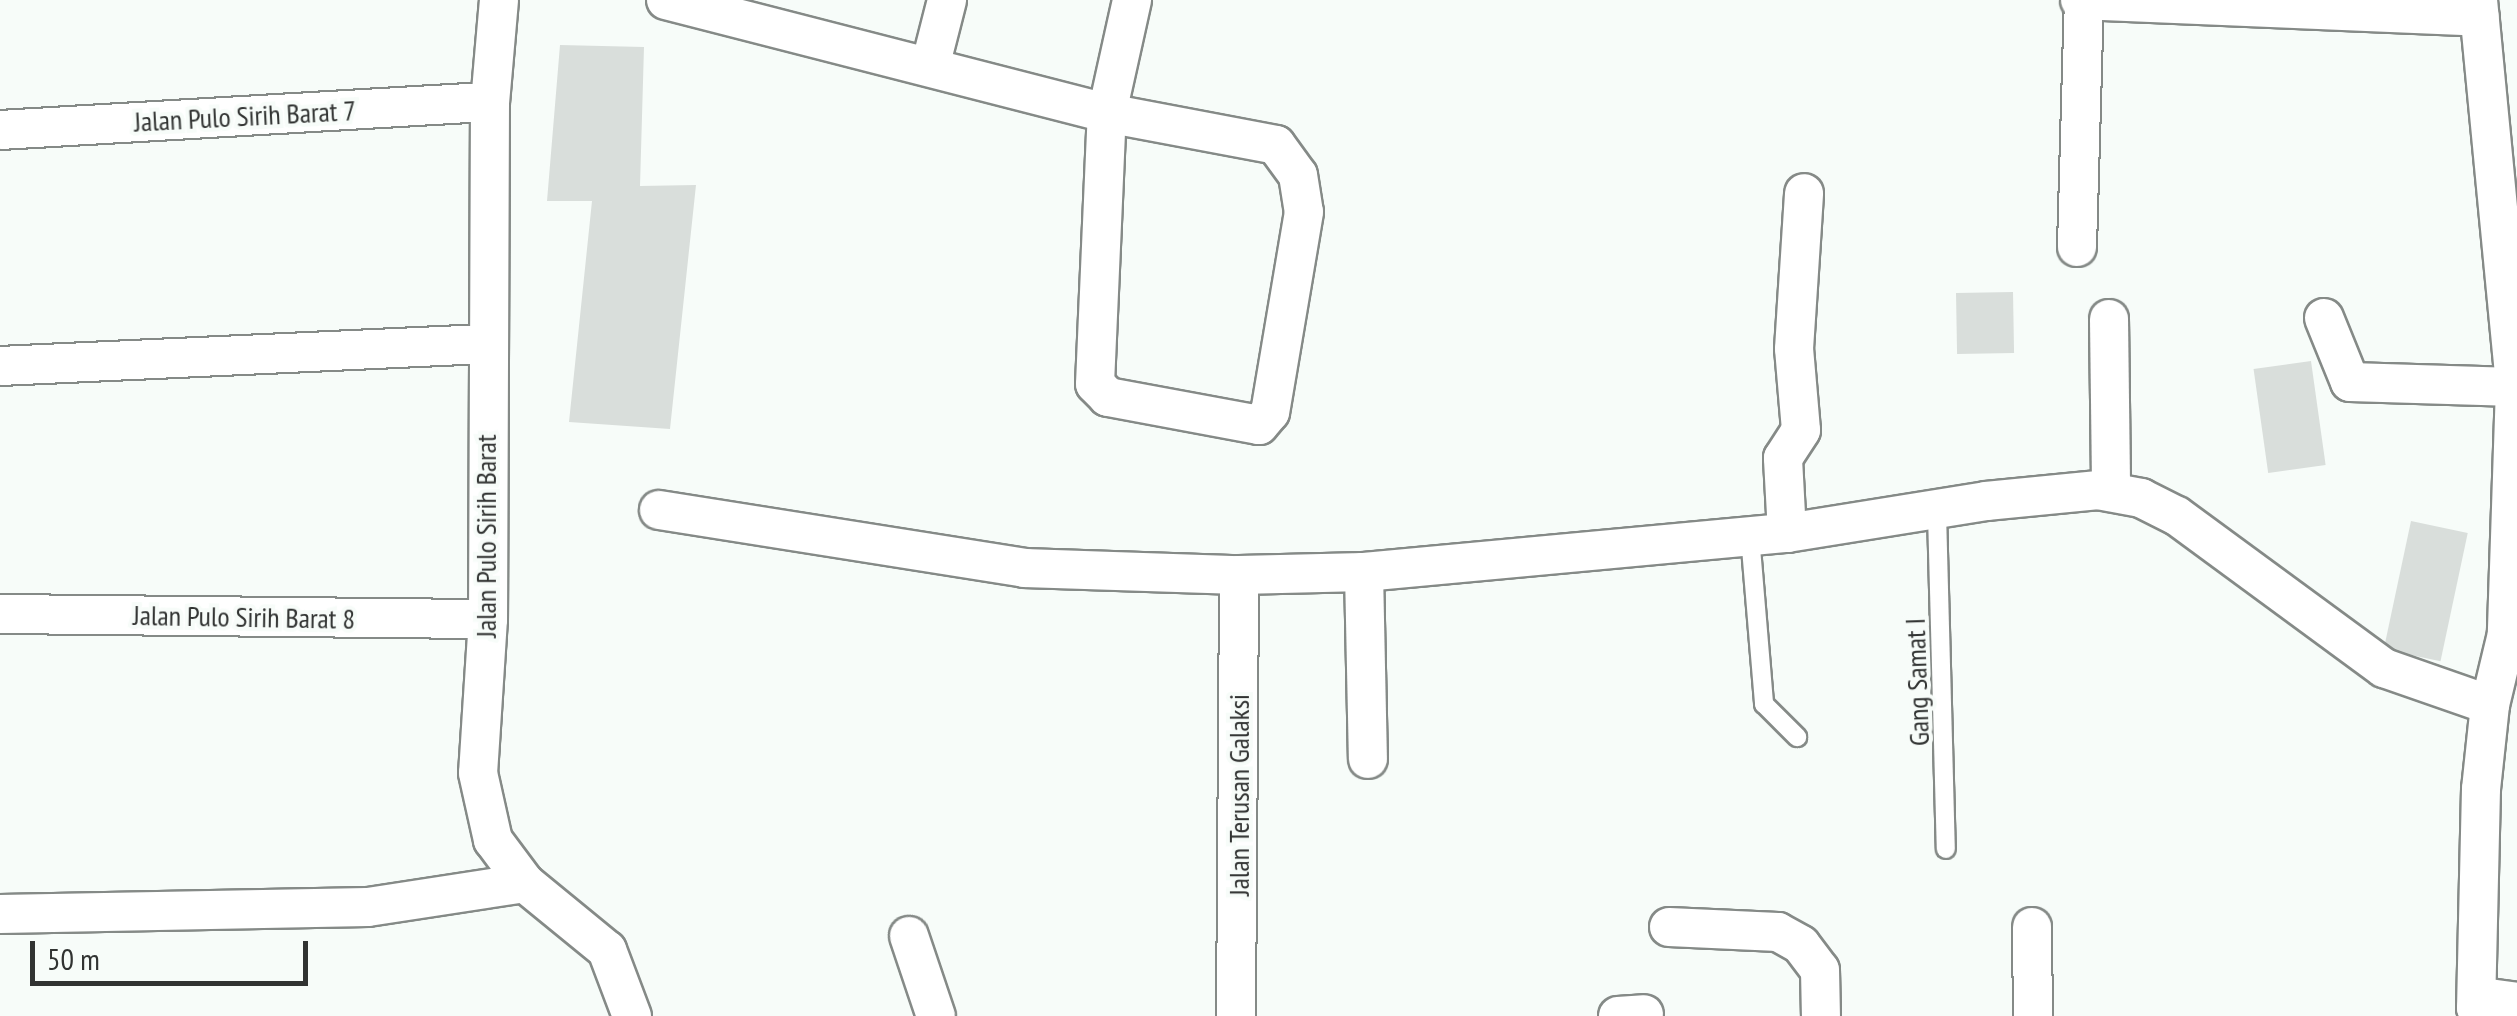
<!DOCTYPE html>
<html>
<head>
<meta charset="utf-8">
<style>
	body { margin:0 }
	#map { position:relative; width:2517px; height:1016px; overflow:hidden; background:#f7fcf9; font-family:"PT Sans Narrow",sans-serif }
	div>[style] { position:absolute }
	.building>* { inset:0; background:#d9dedb; transform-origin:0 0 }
	.roads { filter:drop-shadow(2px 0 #858a87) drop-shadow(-2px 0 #858a87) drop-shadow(0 2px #858a87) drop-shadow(0 -2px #858a87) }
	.service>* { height:18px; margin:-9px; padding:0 9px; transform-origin:9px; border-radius:9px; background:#fff }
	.minor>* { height:38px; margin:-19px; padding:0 19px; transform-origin:19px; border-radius:19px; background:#fff }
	span { translate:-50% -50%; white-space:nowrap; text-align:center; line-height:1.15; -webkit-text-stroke:8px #f7fcf9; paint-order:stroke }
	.street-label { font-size:28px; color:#313332 }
	.scale { position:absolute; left:30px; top:941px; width:278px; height:45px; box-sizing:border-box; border:5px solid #313332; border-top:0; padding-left:12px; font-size:30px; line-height:35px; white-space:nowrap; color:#313332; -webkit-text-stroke:8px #f7fcf9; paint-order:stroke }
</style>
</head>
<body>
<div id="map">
	<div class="building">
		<div style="clip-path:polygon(560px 45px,644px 47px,640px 186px,696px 185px,670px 429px,569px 422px,592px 201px,547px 201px)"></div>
		<div style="left:2013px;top:292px;width:61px;height:57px;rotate:89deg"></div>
		<div style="left:2311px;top:361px;width:105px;height:58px;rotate:82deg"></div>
		<div style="left:2411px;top:521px;width:58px;height:131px;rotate:12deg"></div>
	</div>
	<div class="roads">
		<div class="service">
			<div style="left:1937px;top:513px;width:336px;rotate:88.5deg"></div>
			<div style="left:1750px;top:536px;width:169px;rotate:85.2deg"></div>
			<div style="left:1764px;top:704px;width:47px;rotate:45deg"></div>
		</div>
		<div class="minor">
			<div style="left:499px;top:0;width:102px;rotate:95deg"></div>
			<div style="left:490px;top:102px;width:517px;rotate:90.22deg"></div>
			<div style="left:488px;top:619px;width:154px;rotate:93.7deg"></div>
			<div style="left:478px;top:773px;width:69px;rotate:77.4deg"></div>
			<div style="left:493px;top:840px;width:54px;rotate:53.3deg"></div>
			<div style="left:525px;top:883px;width:106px;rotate:39.3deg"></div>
			<div style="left:607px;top:950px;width:71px;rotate:69.3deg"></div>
			<div style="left:666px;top:0;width:455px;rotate:14.4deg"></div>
			<div style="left:1107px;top:113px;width:172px;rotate:10.7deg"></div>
			<div style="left:1276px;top:145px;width:37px;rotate:54deg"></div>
			<div style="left:1298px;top:175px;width:37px;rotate:81deg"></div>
			<div style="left:1304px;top:212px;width:203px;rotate:99.6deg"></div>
			<div style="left:1270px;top:412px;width:17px;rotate:130deg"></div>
			<div style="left:1259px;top:425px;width:154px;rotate:-169.5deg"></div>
			<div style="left:1108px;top:397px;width:18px;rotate:-135deg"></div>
			<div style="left:1095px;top:384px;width:271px;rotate:-87.5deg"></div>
			<div style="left:1107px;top:113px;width:116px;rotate:-77.5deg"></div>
			<div style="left:2080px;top:0;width:400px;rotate:2.4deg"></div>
			<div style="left:2478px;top:0;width:389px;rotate:84.5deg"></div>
			<div style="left:2515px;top:387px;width:247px;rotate:91.9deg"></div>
			<div style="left:2507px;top:634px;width:73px;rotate:103.5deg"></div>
			<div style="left:2490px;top:705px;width:84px;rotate:96.1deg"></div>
			<div style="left:2481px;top:789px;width:219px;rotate:91.3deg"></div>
			<div style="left:2476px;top:1008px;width:16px;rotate:-38deg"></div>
			<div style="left:2489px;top:998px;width:28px;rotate:8deg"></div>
			<div style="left:931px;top:63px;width:65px;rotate:-75.7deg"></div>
			<div style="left:0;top:130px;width:491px;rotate:-3.3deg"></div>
			<div style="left:2077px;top:247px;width:246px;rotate:-88.4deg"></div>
			<div style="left:2324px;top:318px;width:69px;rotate:67.9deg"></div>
			<div style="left:2350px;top:382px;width:165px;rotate:1.7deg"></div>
			<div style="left:2109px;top:319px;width:173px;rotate:89.3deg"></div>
			<div style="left:0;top:366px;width:485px;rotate:-2.6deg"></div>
			<div style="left:659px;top:510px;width:370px;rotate:9deg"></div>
			<div style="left:1024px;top:568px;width:215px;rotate:1.9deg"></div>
			<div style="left:1239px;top:575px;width:125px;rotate:-1.4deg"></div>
			<div style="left:1364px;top:572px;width:425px;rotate:-5.3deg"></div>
			<div style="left:1787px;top:533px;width:202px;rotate:-9.1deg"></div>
			<div style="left:1986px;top:501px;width:113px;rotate:-5.6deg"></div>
			<div style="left:2098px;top:490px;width:44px;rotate:10.5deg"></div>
			<div style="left:2141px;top:498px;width:40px;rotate:26.6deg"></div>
			<div style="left:2177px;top:516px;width:257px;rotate:36.3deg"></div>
			<div style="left:2384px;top:668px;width:112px;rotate:19.2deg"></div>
			<div style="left:1787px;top:533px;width:75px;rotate:-93.1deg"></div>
			<div style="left:1783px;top:458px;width:33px;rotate:-57deg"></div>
			<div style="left:1801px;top:430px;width:81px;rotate:-94.9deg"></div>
			<div style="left:1794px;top:349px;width:156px;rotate:-86.3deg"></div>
			<div style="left:1364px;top:572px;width:187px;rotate:88.8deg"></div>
			<div style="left:0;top:614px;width:488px;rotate:0.6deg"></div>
			<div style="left:0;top:914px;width:368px;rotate:-1.1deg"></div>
			<div style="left:368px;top:907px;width:159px;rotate:-8.7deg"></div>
			<div style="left:1669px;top:927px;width:109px;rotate:2.6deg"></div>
			<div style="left:1778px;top:932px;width:26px;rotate:29deg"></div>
			<div style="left:1801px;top:945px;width:31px;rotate:53deg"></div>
			<div style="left:1820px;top:970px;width:46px;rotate:88.8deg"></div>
			<div style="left:2032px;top:927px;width:89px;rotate:89.4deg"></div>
			<div style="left:909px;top:936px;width:84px;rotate:71.4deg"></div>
			<div style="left:1236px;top:1016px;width:441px;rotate:-89.6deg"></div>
			<div style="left:1618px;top:1016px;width:26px;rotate:-4deg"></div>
		</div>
	</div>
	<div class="street-label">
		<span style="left:245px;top:116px;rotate:-3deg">Jalan Pulo Sirih Barat 7</span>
		<span style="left:486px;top:536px;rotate:-90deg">Jalan Pulo Sirih Barat</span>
		<span style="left:244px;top:617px;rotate:1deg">Jalan Pulo Sirih Barat 8</span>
		<span style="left:1917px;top:682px;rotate:-92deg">Gang Samat I</span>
		<span style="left:1239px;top:795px;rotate:-90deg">Jalan Terusan Galaksi</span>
	</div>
	<div class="scale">50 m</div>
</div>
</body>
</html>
